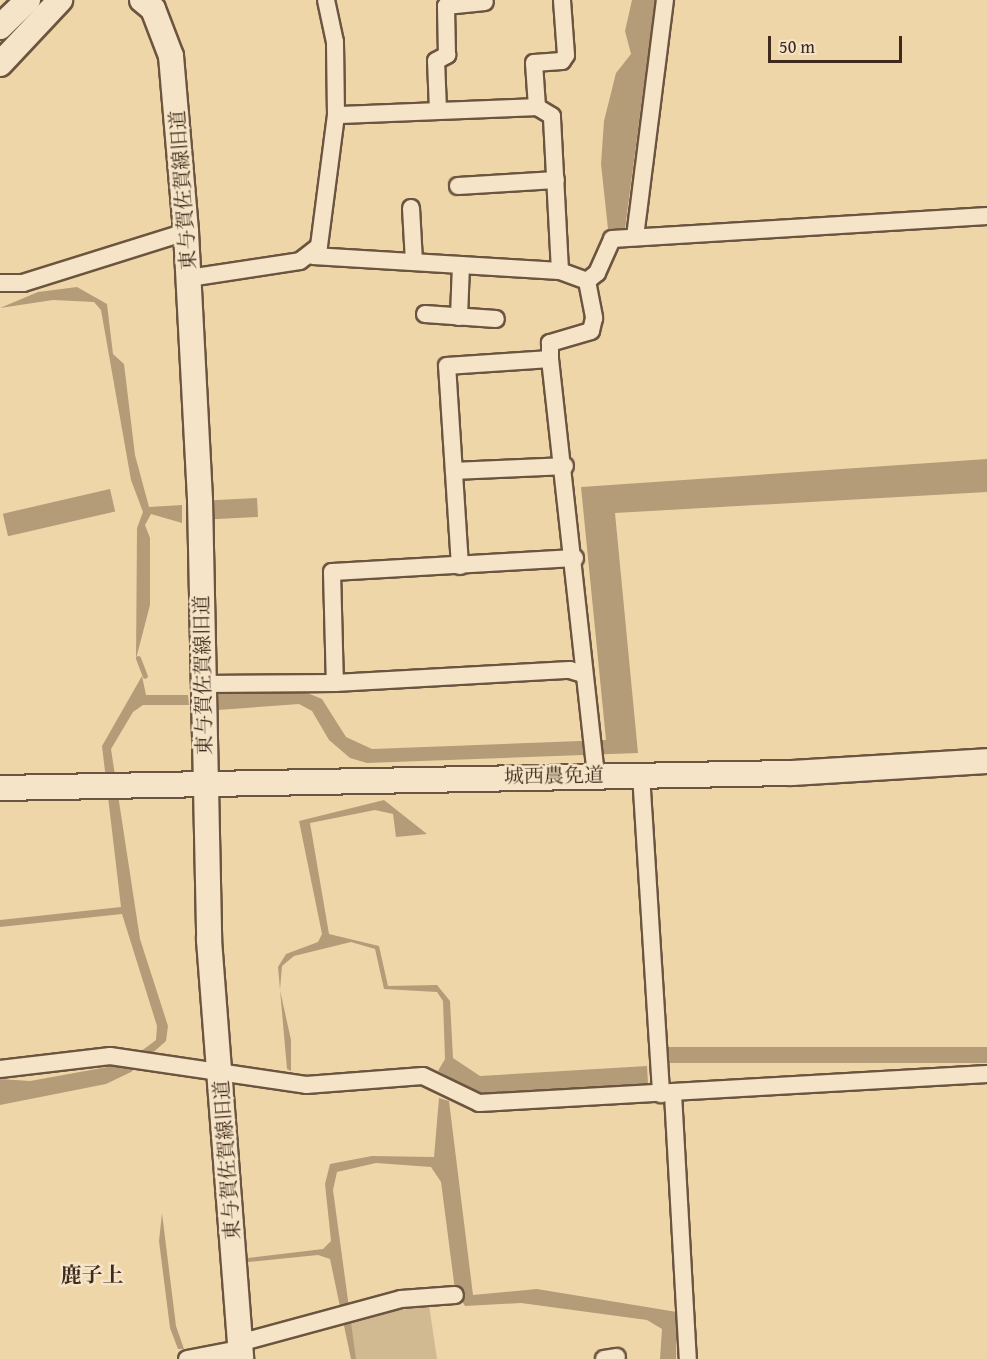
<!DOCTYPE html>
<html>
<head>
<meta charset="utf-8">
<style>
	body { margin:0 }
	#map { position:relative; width:987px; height:1359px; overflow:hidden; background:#efd6a9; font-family:"Gentium Book Plus","Noto Serif JP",serif }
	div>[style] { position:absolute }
	.green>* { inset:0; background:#d1b991 }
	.water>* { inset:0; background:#b49c79; transform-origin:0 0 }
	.stream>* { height:5px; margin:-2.5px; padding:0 2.5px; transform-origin:2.5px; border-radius:2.5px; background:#b49c79 }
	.roads { filter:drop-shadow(2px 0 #6c5540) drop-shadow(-2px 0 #6c5540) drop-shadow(0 2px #6c5540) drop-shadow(0 -2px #6c5540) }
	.street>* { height:16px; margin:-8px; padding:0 8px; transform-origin:8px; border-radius:8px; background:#f5e4c7 }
	.secondary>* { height:24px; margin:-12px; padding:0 12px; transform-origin:12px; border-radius:12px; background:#f5e4c7 }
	span { translate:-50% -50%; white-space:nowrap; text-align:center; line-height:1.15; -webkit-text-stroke:5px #f5e4c7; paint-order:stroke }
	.street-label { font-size:20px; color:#402a1d }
	.neighbourhood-label { font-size:21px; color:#402a1d; font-weight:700 }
	.scale { position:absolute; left:768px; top:36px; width:134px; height:27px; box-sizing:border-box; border:3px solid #402a1d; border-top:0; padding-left:8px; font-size:18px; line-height:21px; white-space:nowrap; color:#402a1d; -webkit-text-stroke:4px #f5e4c7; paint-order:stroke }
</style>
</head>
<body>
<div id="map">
	<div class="green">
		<div style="clip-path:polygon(429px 1305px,437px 1359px,353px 1359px,346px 1320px)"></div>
	</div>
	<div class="water">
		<div style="clip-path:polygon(632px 0,655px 0,625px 229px,608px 229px,601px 164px,604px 121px,616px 73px,631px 54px,625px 31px)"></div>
		<div style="clip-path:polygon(77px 287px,107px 304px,113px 354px,124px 364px,135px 455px,149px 507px,182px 505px,182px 523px,151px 514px,145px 525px,150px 538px,150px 605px,136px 659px,137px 528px,143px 512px,131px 480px,101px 310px,94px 302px,53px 300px,0 308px,38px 292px)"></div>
		<div style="clip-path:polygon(987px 459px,987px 492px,615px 513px,638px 753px,367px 763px,350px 758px,329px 740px,312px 711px,299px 704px,218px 710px,217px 694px,300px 690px,322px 699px,346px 737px,372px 749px,606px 740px,581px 487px)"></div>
		<div style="left:110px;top:489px;width:23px;height:110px;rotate:77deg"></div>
		<div style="left:257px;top:498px;width:19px;height:45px;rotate:87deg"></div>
		<div style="clip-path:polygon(142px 676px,146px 695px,188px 695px,189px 705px,143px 705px,133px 712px,111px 749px,140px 939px,168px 1026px,166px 1041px,131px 1072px,106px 1084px,0 1105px,0 1079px,30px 1081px,124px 1064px,156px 1040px,157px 1026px,122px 914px,0 927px,0 920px,121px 907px,102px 746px)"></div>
		<div style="clip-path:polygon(384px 800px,427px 834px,396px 837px,393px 814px,375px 810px,310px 823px,329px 934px,379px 946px,388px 986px,437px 985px,450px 1001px,453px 1058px,480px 1076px,647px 1066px,648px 1084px,477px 1094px,438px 1071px,445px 1059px,443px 1001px,437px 992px,384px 989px,375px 949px,351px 942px,294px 956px,282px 966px,280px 990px,291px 1040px,291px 1071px,287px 1069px,278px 967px,286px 954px,318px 942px,322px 934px,299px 821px)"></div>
		<div style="left:987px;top:1047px;width:16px;height:319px;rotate:90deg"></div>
		<div style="clip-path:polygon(439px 1098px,449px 1101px,473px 1295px,537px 1289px,677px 1312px,676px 1359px,660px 1359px,662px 1329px,647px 1320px,521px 1303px,465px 1306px,455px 1290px,441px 1182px,431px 1167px,376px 1163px,337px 1172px,333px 1190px,356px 1359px,351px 1359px,330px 1259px,318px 1255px,248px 1262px,248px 1258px,323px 1249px,331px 1241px,325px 1184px,330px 1164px,372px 1156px,434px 1157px)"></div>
		<div style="clip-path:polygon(162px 1213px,176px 1326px,184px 1349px,178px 1349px,170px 1328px,159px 1241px)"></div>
	</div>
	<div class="stream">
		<div style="left:138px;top:658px;width:19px;rotate:69deg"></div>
	</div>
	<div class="roads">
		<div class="street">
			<div style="left:537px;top:107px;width:44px;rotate:-93.9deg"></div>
			<div style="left:534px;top:63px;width:28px;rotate:-4deg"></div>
			<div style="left:562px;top:61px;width:7px;rotate:-56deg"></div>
			<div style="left:566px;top:55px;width:55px;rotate:-94.2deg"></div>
			<div style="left:438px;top:110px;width:49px;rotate:-92.3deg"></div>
			<div style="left:436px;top:61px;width:13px;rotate:-29deg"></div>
			<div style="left:447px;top:55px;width:49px;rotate:-91.2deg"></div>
			<div style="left:446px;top:6px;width:39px;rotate:-6deg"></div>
			<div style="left:458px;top:186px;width:98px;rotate:-3.5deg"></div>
			<div style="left:411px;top:208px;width:54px;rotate:86.8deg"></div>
			<div style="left:635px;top:237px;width:239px;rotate:-82.8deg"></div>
			<div style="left:313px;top:256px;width:247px;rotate:3.5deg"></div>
			<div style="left:560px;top:271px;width:155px;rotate:-93deg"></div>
			<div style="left:552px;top:116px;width:17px;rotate:-149deg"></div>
			<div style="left:537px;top:107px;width:201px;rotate:177.7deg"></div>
			<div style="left:560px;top:271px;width:29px;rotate:20deg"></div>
			<div style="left:587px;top:281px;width:38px;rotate:79deg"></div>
			<div style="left:594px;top:318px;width:13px;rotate:103deg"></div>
			<div style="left:591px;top:331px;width:43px;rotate:163.7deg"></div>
			<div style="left:550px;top:343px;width:16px;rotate:90deg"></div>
			<div style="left:550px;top:359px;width:418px;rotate:83.7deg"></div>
			<div style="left:189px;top:278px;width:112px;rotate:-8.7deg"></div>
			<div style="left:300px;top:261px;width:24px;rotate:-38deg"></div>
			<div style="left:319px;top:246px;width:132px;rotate:-82.6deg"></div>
			<div style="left:336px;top:115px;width:73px;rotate:-90.8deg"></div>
			<div style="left:335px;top:42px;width:43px;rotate:-102.1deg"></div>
			<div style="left:587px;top:281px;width:13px;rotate:-39deg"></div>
			<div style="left:597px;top:273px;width:37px;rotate:-66deg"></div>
			<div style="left:612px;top:239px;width:376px;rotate:-3.5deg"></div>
			<div style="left:0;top:283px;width:23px"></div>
			<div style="left:23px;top:283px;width:171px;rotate:-17.4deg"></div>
			<div style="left:425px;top:314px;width:71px;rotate:4deg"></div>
			<div style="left:459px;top:317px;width:52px;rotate:-87.8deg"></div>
			<div style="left:455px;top:471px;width:110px;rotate:-2.6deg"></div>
			<div style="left:575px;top:558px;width:243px;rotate:176.7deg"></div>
			<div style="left:332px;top:572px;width:111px;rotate:88.5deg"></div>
			<div style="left:335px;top:683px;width:235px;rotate:-3.2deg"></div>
			<div style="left:570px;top:670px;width:14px;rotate:17deg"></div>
			<div style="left:460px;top:566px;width:200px;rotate:-93.7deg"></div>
			<div style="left:447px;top:366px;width:103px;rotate:-3.9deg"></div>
			<div style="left:202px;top:684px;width:133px;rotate:-0.4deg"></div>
			<div style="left:641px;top:774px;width:321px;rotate:86.4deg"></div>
			<div style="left:0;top:1069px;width:111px;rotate:-6.7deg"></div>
			<div style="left:110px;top:1056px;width:198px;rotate:8.4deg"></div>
			<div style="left:306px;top:1085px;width:117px;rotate:-4.4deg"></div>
			<div style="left:423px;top:1076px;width:62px;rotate:25.7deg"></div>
			<div style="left:479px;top:1103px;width:509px;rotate:-3.27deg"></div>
			<div style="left:673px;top:1094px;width:265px;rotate:86.8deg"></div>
			<div style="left:239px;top:1343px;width:168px;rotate:-15.2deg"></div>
			<div style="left:401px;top:1299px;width:54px;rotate:-4.2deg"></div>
			<div style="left:187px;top:1359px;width:54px;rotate:-10.7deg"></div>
			<div style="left:604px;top:1359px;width:13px;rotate:-9deg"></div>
		</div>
		<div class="secondary">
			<div style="left:142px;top:0;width:14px;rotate:39deg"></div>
			<div style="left:153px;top:9px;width:50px;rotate:69deg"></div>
			<div style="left:171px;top:56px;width:177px;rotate:85.1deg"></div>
			<div style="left:186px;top:232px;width:268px;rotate:87deg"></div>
			<div style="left:200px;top:500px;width:440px;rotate:88.8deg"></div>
			<div style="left:209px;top:940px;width:420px;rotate:85.6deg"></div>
			<div style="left:0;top:27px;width:39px;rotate:-44deg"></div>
			<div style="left:0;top:64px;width:88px;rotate:-46.8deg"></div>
			<div style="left:0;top:788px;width:792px;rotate:-1.09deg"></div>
			<div style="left:792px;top:773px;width:195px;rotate:-3.5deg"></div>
		</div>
	</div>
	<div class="street-label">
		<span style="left:182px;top:190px;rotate:-94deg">東与賀佐賀線旧道</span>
		<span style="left:202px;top:675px;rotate:-91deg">東与賀佐賀線旧道</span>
		<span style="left:554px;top:775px;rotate:-1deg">城西農免道</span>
		<span style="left:226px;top:1160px;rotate:-94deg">東与賀佐賀線旧道</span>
	</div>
	<div class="neighbourhood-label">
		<span style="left:92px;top:1275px">鹿子上</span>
	</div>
	<div class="scale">50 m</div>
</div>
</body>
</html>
